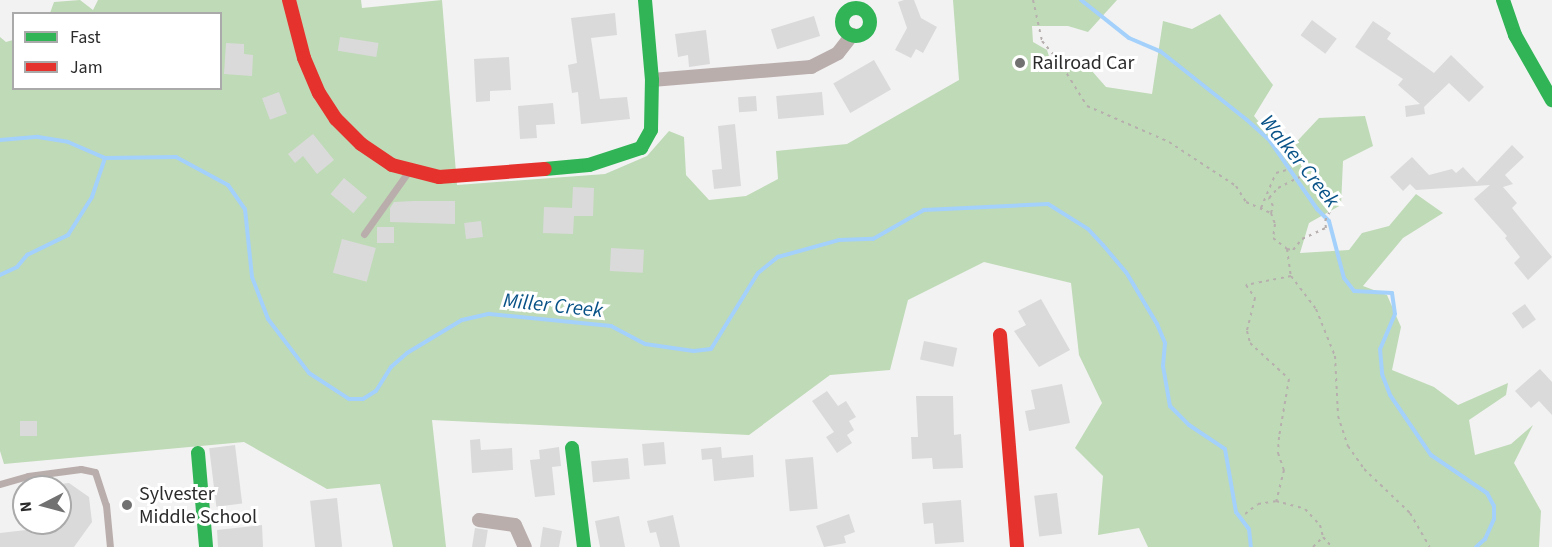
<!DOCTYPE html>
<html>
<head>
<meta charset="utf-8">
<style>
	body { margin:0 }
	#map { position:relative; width:1552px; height:547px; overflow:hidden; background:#f2f2f3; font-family:"Source Sans 3",sans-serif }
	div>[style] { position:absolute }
	.forest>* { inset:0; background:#bfdab6 }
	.stream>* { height:4px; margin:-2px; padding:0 2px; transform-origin:2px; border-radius:2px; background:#a4d1fb }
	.building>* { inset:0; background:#dadadb; transform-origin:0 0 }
	.path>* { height:2px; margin-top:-1px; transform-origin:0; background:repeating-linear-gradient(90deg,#b6afae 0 3px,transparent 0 7.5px) }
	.lane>* { height:7px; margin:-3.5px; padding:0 3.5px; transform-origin:3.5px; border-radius:3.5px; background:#baaeac }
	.street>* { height:14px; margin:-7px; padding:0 7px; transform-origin:7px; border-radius:7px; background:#baaeac }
	.fast>* { height:14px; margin:-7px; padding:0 7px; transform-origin:7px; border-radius:7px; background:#30b455 }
	.fast>.ring { margin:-7px; padding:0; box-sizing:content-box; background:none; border:14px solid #30b455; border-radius:50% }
	.jam>* { height:14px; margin:-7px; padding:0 7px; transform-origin:7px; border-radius:7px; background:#e5322d }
	.dots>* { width:16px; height:16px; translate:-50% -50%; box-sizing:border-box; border:3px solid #fff; border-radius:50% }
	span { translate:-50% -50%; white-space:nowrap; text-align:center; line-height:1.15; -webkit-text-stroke:6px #fff; paint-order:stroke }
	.poi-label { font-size:20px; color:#2b2b2c }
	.left { translate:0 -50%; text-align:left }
	.water-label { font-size:21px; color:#085287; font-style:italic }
	.legend { position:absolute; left:12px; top:12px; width:210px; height:78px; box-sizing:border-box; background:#fff; border:2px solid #aaaaab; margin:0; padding:8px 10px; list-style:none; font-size:18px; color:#2b2b2c }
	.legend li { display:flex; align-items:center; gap:12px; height:30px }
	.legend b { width:30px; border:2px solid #aaaaab }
	.north { position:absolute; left:12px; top:475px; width:60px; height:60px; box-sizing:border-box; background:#fff; border:2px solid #aaaaab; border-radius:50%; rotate:264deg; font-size:16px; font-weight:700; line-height:24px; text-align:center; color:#2b2b2c }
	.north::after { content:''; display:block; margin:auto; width:21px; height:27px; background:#717172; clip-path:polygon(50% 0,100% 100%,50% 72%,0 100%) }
</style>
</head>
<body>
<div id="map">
	<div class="forest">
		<div style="clip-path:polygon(80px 0,93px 10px,98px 0,361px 0,362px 8px,442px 0,457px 185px,605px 174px,647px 156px,669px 131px,684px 137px,686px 175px,709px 200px,746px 196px,778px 179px,776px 151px,847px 144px,959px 80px,953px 0,1117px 0,1088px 32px,1068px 26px,1032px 26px,1033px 42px,1047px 50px,1054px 72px,1084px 62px,1106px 87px,1152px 94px,1163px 21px,1192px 29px,1220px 14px,1273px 85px,1254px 116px,1285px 154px,1319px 118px,1365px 116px,1373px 146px,1343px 161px,1341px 205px,1309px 223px,1300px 253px,1349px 250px,1362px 233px,1389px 226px,1416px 194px,1443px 213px,1403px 238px,1363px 286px,1387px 295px,1401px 327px,1392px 370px,1434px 387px,1458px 405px,1508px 383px,1506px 395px,1469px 420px,1475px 455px,1511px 444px,1533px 425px,1514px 463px,1541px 511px,1539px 547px,1148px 547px,1139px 528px,1098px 535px,1103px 476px,1075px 448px,1102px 403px,1079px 355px,1071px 283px,984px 262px,908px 300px,890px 370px,830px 375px,749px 435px,432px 420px,446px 547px,393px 547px,380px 484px,327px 489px,244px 442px,4px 464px,0 451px,0 37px,6px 42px,13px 40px,14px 88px,220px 88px,220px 14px,50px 13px,54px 2px)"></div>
	</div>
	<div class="stream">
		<div style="left:1081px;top:0;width:61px;rotate:38.4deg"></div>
		<div style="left:1129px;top:38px;width:34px;rotate:23deg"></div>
		<div style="left:1160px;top:51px;width:111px;rotate:38.4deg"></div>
		<div style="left:1247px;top:120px;width:31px;rotate:42deg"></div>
		<div style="left:1270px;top:141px;width:83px;rotate:55.3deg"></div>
		<div style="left:1317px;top:209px;width:17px;rotate:45deg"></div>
		<div style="left:1329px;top:221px;width:59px;rotate:75.3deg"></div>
		<div style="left:1344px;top:278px;width:16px;rotate:52deg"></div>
		<div style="left:1354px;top:291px;width:38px;rotate:3deg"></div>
		<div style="left:1392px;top:293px;width:21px;rotate:82deg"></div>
		<div style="left:1395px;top:314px;width:38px;rotate:113deg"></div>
		<div style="left:1380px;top:349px;width:25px;rotate:85deg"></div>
		<div style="left:1382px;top:374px;width:22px;rotate:69deg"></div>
		<div style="left:1390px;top:395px;width:73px;rotate:55.7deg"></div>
		<div style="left:1431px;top:455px;width:68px;rotate:34.2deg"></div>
		<div style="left:1487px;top:493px;width:15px;rotate:62deg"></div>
		<div style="left:1494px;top:506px;width:13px;rotate:90deg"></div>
		<div style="left:1494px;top:519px;width:22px;rotate:114deg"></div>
		<div style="left:1485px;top:539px;width:12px;rotate:138deg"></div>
		<div style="left:0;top:140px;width:38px;rotate:-5deg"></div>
		<div style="left:38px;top:137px;width:30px;rotate:9deg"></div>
		<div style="left:68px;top:142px;width:40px;rotate:23.4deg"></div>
		<div style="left:105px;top:158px;width:71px;rotate:-0.8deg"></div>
		<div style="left:176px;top:157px;width:59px;rotate:28.3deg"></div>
		<div style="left:228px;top:185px;width:29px;rotate:55deg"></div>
		<div style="left:245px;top:209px;width:68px;rotate:84.1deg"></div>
		<div style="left:252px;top:277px;width:45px;rotate:69.1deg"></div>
		<div style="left:268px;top:319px;width:68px;rotate:52.8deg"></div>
		<div style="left:309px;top:373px;width:48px;rotate:33deg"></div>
		<div style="left:349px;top:399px;width:14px"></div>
		<div style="left:363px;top:399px;width:15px;rotate:-32deg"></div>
		<div style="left:376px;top:391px;width:28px;rotate:-58deg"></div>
		<div style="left:391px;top:367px;width:21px;rotate:-41deg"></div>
		<div style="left:407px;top:353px;width:64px;rotate:-31deg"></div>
		<div style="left:462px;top:320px;width:28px;rotate:-13deg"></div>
		<div style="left:489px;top:314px;width:123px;rotate:5.6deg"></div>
		<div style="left:611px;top:326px;width:38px;rotate:28deg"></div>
		<div style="left:645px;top:344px;width:49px;rotate:8.1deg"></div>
		<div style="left:694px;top:351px;width:17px;rotate:-7deg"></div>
		<div style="left:711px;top:349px;width:89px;rotate:-58.3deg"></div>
		<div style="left:758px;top:273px;width:26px;rotate:-39deg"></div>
		<div style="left:778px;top:257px;width:63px;rotate:-15.6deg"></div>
		<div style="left:839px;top:240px;width:34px;rotate:-2deg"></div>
		<div style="left:873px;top:239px;width:59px;rotate:-29.6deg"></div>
		<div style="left:924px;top:210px;width:124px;rotate:-2.8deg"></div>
		<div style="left:1048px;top:204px;width:47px;rotate:32deg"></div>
		<div style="left:1088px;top:229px;width:22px;rotate:47deg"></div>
		<div style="left:1103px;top:245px;width:35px;rotate:50deg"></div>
		<div style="left:1126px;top:272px;width:61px;rotate:59.2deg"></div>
		<div style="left:1157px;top:324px;width:21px;rotate:67deg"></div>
		<div style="left:1165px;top:343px;width:23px;rotate:95deg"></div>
		<div style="left:1163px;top:366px;width:41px;rotate:80.1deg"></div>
		<div style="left:1170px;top:406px;width:27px;rotate:45deg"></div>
		<div style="left:1189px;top:425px;width:43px;rotate:33.7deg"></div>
		<div style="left:1225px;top:449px;width:64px;rotate:80.1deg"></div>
		<div style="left:1236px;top:512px;width:21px;rotate:53deg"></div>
		<div style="left:1249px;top:529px;width:18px;rotate:84deg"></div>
		<div style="left:0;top:275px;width:19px;rotate:-25deg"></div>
		<div style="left:17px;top:267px;width:16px;rotate:-50deg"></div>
		<div style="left:27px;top:255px;width:46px;rotate:-26deg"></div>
		<div style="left:68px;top:235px;width:45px;rotate:-57.7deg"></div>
		<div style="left:92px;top:197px;width:41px;rotate:-71.6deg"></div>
	</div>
	<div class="building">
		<div style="clip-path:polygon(904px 0,914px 0,921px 18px,937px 27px,923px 53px,916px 49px,911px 58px,895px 50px,907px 28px,898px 2px)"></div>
		<div style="clip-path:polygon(615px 13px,617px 35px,591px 38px,600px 99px,627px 97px,630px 119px,581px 124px,578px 92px,572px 93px,568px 65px,577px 63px,571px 18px)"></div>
		<div style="left:814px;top:16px;width:21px;height:45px;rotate:73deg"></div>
		<div style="left:1312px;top:20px;width:31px;height:19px;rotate:37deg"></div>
		<div style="clip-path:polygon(1373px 21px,1391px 33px,1387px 39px,1434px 73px,1451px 55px,1484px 87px,1469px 102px,1449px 83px,1424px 107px,1425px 114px,1406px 117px,1405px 106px,1420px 104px,1398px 85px,1403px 79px,1355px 47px)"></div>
		<div style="clip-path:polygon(706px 30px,710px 64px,689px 67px,688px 55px,678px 57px,675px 34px)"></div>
		<div style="left:340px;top:37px;width:39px;height:14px;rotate:9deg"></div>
		<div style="clip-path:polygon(226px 43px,244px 44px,244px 54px,253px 55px,252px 76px,224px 74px)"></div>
		<div style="clip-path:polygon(509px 57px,511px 90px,490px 91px,490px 101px,476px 102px,474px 59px)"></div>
		<div style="left:874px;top:60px;width:34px;height:47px;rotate:60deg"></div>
		<div style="left:279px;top:92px;width:23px;height:18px;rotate:70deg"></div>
		<div style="left:822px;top:92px;width:23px;height:46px;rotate:85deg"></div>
		<div style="left:756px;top:96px;width:15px;height:18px;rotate:86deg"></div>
		<div style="clip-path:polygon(553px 103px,555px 124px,536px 125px,537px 138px,520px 139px,518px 106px)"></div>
		<div style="clip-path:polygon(735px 124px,741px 186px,714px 189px,712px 170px,722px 169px,718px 126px)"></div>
		<div style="clip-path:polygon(313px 134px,334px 160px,317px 174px,303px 156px,295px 163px,288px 154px)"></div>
		<div style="clip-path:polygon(1512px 145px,1524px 157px,1505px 175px,1513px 184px,1503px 187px,1517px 203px,1512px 208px,1552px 257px,1528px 280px,1514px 263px,1520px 257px,1505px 238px,1507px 236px,1474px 199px,1490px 185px,1416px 190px,1410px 184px,1403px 191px,1390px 177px,1412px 157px,1429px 175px,1452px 169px,1456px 173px,1463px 167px,1477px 182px)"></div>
		<div style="left:344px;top:178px;width:30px;height:21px;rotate:40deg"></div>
		<div style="clip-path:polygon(573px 187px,594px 188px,593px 216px,574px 216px,573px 234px,543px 233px,544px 207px,572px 208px)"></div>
		<div style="clip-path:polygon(413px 201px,455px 201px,455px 224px,390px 222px,390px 208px,394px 202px)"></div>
		<div style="left:481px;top:221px;width:16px;height:17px;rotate:83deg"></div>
		<div style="left:377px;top:227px;width:17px;height:16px"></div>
		<div style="left:342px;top:239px;width:35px;height:35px;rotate:15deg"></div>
		<div style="left:611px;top:248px;width:33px;height:23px;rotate:3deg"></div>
		<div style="clip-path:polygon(1041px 299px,1070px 350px,1039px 367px,1014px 331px,1026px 325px,1018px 311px)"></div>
		<div style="left:1525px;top:304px;width:19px;height:16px;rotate:55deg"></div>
		<div style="left:924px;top:341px;width:34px;height:19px;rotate:12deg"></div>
		<div style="clip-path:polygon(1540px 369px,1552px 382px,1552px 415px,1539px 401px,1531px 408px,1515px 391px)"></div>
		<div style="clip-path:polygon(1062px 384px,1070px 423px,1029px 431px,1025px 411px,1035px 409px,1031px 390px)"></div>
		<div style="clip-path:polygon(827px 391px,838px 406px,846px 401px,856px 417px,849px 421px,854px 430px,847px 435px,852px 443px,837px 453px,826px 437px,834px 432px,812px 401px)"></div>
		<div style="clip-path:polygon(916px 396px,953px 396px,954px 435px,961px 434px,963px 468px,933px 469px,932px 458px,912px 459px,911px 437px,918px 437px)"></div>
		<div style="left:37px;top:421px;width:15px;height:17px;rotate:90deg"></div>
		<div style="clip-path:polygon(480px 439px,481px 450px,512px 448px,513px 470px,472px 473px,470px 440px)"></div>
		<div style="left:664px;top:442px;width:22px;height:22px;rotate:85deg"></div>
		<div style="left:235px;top:445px;width:59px;height:26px;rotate:83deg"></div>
		<div style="clip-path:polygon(559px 447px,561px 466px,552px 467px,555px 495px,535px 497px,530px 460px,540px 459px,539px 450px)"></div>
		<div style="clip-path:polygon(721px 447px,722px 458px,753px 455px,754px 477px,714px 481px,712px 459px,702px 460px,701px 449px)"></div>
		<div style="left:813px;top:457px;width:52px;height:28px;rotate:85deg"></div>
		<div style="left:628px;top:458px;width:21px;height:37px;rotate:85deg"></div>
		<div style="clip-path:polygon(69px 483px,89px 497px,92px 522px,74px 547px,0 547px,0 533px,35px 529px,34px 523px,60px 523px,60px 484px)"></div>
		<div style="left:1057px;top:493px;width:41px;height:23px;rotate:83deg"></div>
		<div style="left:337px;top:498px;width:49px;height:27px;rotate:84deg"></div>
		<div style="clip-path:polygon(961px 500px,964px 542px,935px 544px,933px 523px,924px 524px,922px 503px)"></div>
		<div style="clip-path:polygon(849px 514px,855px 532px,844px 536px,846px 543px,824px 547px,816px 526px)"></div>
		<div style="clip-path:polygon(673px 515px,680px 547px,660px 547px,656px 532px,650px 533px,647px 521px)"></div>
		<div style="clip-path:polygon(619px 516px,625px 547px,600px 547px,595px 521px)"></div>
		<div style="clip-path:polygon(262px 525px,263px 547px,218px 547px,217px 530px)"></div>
		<div style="clip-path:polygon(543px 527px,562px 531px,559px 547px,540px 547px)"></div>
		<div style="left:475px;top:528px;width:13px;height:19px;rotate:9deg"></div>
	</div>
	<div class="path">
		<div style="left:1033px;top:0;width:42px;rotate:77.6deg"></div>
		<div style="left:1042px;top:41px;width:26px;rotate:50deg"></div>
		<div style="left:1059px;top:61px;width:53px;rotate:58.1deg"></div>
		<div style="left:1087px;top:106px;width:90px;rotate:23.7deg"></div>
		<div style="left:1169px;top:142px;width:80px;rotate:33.3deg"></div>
		<div style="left:1236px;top:186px;width:19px;rotate:58deg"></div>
		<div style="left:1246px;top:202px;width:27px;rotate:24deg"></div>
		<div style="left:1271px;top:213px;width:12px;rotate:70deg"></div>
		<div style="left:1275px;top:224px;width:14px;rotate:98deg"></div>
		<div style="left:1273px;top:238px;width:18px;rotate:38deg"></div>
		<div style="left:1287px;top:249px;width:27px;rotate:82deg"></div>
		<div style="left:1291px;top:276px;width:41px;rotate:52.9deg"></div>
		<div style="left:1316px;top:309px;width:51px;rotate:68deg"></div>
		<div style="left:1335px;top:356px;width:60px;rotate:87.1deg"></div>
		<div style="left:1338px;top:416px;width:32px;rotate:72deg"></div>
		<div style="left:1348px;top:446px;width:28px;rotate:55deg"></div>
		<div style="left:1364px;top:469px;width:64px;rotate:43.7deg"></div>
		<div style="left:1410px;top:513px;width:39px;rotate:60deg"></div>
		<div style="left:1261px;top:208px;width:38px;rotate:-67deg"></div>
		<div style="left:1276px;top:173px;width:15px;rotate:-16deg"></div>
		<div style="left:1271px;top:213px;width:7px;rotate:-74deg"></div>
		<div style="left:1273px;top:206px;width:9px;rotate:-117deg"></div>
		<div style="left:1269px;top:198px;width:13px;rotate:-48deg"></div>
		<div style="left:1278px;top:188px;width:31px;rotate:-27deg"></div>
		<div style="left:1287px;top:249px;width:6px;rotate:9deg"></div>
		<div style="left:1293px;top:250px;width:14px;rotate:-51deg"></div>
		<div style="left:1302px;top:239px;width:26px;rotate:-25deg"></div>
		<div style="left:1326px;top:228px;width:7px;rotate:-98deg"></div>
		<div style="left:1325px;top:221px;width:11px;rotate:-63deg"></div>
		<div style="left:1291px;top:276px;width:46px;rotate:168.7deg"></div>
		<div style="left:1246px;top:285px;width:16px;rotate:55deg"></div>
		<div style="left:1255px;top:298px;width:34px;rotate:104deg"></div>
		<div style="left:1247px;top:331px;width:12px;rotate:76deg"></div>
		<div style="left:1250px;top:343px;width:53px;rotate:42.7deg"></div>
		<div style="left:1289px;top:379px;width:59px;rotate:99.8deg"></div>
		<div style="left:1279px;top:437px;width:16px;rotate:94deg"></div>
		<div style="left:1278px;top:453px;width:18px;rotate:71deg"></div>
		<div style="left:1284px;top:470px;width:32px;rotate:104deg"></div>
		<div style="left:1276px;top:501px;width:30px;rotate:15deg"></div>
		<div style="left:1305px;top:509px;width:22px;rotate:47deg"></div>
		<div style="left:1320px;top:525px;width:12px;rotate:76deg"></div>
		<div style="left:1323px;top:537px;width:13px;rotate:48deg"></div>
		<div style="left:1245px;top:514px;width:16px;rotate:-38deg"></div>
		<div style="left:1258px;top:504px;width:18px;rotate:-9deg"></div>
		<div style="left:1313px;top:547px;width:14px;rotate:-45deg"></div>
	</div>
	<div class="lane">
		<div style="left:364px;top:234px;width:76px;rotate:-54.6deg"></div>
		<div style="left:0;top:484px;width:29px;rotate:-16deg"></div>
		<div style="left:28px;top:476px;width:53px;rotate:-7.5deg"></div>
		<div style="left:81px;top:469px;width:14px;rotate:12deg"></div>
		<div style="left:95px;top:472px;width:35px;rotate:72deg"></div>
		<div style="left:106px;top:505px;width:42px;rotate:84.6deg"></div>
	</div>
	<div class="street">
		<div style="left:652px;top:80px;width:160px;rotate:-4.7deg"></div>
		<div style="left:811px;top:67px;width:30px;rotate:-27deg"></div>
		<div style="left:838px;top:53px;width:23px;rotate:-52deg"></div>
		<div style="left:479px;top:520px;width:36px;rotate:8deg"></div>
		<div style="left:515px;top:525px;width:24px;rotate:66deg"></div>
	</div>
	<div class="fast">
		<div style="left:1503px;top:0;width:37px;rotate:71deg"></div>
		<div style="left:1515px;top:35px;width:75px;rotate:60.4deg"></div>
		<div class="ring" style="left:842px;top:8px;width:14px;height:14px"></div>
		<div style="left:545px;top:169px;width:44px;rotate:-5.2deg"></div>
		<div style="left:589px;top:165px;width:55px;rotate:-18.1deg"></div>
		<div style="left:641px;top:148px;width:21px;rotate:-61deg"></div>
		<div style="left:651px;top:130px;width:50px;rotate:-88.9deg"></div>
		<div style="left:652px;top:80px;width:80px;rotate:-95deg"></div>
		<div style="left:572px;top:448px;width:100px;rotate:83.1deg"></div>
		<div style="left:198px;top:453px;width:94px;rotate:85.1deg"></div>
	</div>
	<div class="jam">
		<div style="left:289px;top:0;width:60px;rotate:75.5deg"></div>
		<div style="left:304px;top:58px;width:38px;rotate:67deg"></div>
		<div style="left:319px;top:93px;width:31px;rotate:57deg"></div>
		<div style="left:336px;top:119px;width:35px;rotate:45deg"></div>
		<div style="left:361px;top:144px;width:37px;rotate:34deg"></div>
		<div style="left:392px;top:165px;width:49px;rotate:14.3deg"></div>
		<div style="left:439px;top:177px;width:106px;rotate:-4.3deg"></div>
		<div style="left:1000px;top:335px;width:213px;rotate:85.4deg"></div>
	</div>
	<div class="dots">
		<div style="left:1020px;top:63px;background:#717172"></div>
		<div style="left:127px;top:505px;background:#717172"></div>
	</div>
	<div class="poi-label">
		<span class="left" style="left:1032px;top:63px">Railroad Car</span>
		<span class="left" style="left:139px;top:506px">Sylvester<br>Middle School</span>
	</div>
	<div class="water-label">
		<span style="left:1300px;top:161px;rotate:51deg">Walker Creek</span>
		<span style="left:553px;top:305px;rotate:6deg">Miller Creek</span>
	</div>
	<ul class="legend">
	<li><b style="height:8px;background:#30b455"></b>Fast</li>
	<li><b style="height:8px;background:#e5322d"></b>Jam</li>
	</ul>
	<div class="north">N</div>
</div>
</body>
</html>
